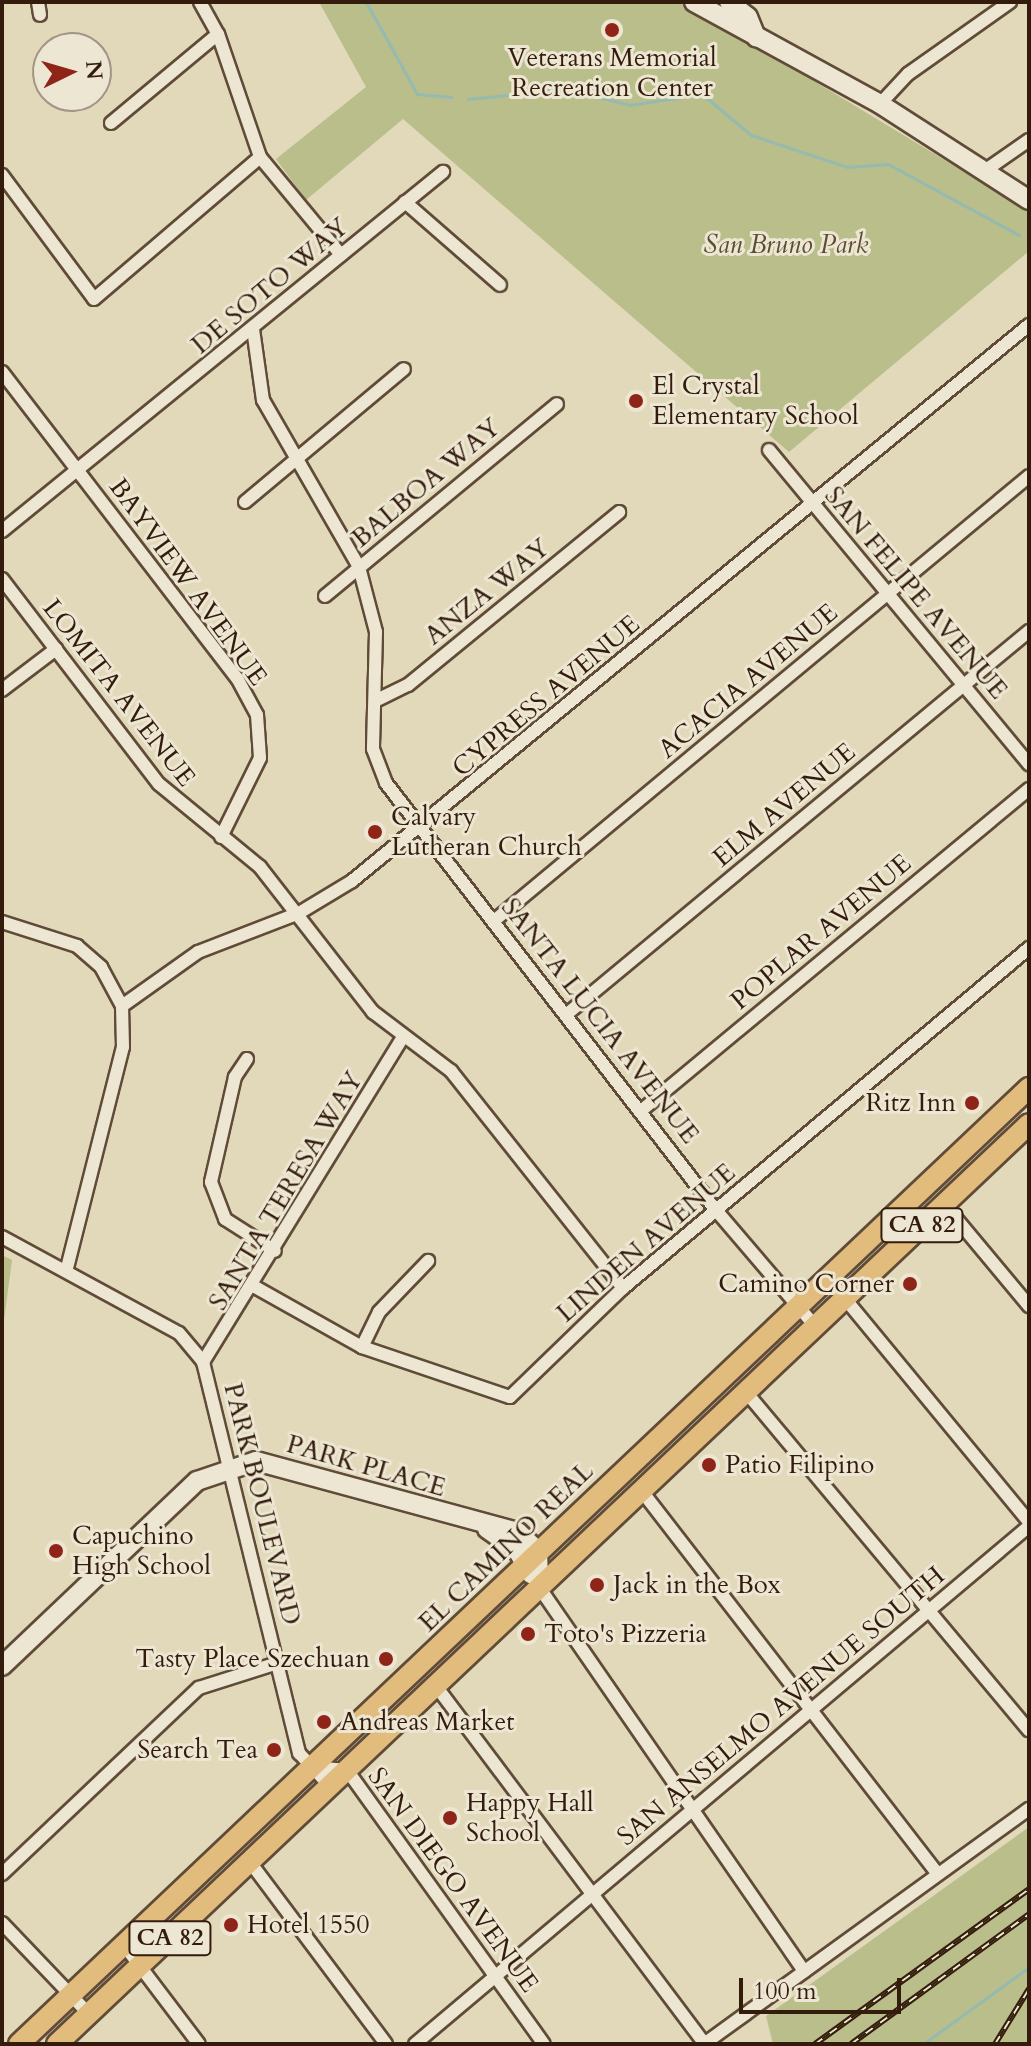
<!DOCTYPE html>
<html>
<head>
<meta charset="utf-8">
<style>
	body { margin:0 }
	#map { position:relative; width:1031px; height:2046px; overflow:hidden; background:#e2d9ba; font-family:Cardo,serif }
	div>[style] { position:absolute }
	.green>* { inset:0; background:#b9be8b }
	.stream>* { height:3px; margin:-1.5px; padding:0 1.5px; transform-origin:1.5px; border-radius:1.5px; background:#95bab0 }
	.roads { filter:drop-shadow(2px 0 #604b38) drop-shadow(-2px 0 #604b38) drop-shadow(0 2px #604b38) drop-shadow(0 -2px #604b38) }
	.minor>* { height:12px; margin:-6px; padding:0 6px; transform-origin:6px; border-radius:6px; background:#ece6d2 }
	.secondary>* { height:18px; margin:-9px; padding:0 9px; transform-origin:9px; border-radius:9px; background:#ece6d2 }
	.primary>* { height:20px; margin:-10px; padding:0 10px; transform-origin:10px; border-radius:10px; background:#e1bc7d }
	.rail>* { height:6px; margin-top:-3px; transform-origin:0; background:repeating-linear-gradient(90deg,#ece6d2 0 9px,#341c0c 0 18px); box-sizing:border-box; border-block:2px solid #341c0c }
	.dots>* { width:22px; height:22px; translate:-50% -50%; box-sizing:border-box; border:4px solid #ece6d2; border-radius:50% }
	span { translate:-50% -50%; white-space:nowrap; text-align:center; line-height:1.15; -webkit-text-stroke:6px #ece6d2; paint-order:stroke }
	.shield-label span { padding:2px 6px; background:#ece6d2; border:2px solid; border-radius:6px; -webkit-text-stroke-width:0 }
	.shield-label { font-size:24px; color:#341c0c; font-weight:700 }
	.poi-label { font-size:26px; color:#341c0c }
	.left { translate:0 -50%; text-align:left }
	.right { translate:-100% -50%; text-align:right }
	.park-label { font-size:26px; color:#5c4d32; font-style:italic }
	.street-label { font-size:26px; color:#341c0c }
	.frame { position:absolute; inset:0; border:4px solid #341c0c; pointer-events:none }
	.north { position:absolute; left:32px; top:32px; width:80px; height:80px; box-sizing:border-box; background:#ece6d2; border:2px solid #a29583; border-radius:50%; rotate:85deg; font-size:22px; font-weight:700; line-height:32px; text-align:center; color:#341c0c }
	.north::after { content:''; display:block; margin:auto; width:28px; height:36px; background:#8f2418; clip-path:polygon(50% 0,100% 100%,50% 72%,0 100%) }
	.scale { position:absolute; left:739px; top:1978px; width:162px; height:36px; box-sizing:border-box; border:4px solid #341c0c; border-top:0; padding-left:10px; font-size:24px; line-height:28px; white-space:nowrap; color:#341c0c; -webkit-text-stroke:6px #ece6d2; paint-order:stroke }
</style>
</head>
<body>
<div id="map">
	<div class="green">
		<div style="clip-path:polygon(319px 2px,683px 2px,1029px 211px,1029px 251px,789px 452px,403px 119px,306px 200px,276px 159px,366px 87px)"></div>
		<div style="clip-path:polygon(2px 1255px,12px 1260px,2px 1335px)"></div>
		<div style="clip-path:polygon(1029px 1827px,1029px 2044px,773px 2044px,766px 2016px)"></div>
	</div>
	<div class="stream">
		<div style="left:366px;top:2px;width:105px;rotate:61deg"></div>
		<div style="left:417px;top:94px;width:35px;rotate:5deg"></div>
		<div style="left:468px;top:99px;width:100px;rotate:-5.8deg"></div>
		<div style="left:567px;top:89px;width:65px;rotate:14.3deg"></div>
		<div style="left:630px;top:105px;width:73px;rotate:-8.7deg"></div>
		<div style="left:702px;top:94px;width:64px;rotate:39.9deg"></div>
		<div style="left:751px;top:135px;width:101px;rotate:18.4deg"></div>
		<div style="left:847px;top:167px;width:41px;rotate:-4.2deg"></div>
		<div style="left:888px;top:164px;width:149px;rotate:28.5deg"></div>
		<div style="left:923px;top:2044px;width:131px;rotate:-36deg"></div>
	</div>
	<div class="roads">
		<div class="minor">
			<div style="left:38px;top:2px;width:13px;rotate:81deg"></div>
			<div style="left:200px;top:2px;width:37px;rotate:61deg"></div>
			<div style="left:218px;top:34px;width:130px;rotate:71.1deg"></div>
			<div style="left:260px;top:157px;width:127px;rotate:50.4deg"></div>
			<div style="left:880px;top:104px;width:41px;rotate:-47deg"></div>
			<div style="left:908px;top:74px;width:125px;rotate:-35.2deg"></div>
			<div style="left:111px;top:123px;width:139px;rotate:-39.8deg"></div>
			<div style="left:983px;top:172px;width:56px;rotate:-34.8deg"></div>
			<div style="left:2px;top:175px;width:154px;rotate:53.4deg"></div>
			<div style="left:94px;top:299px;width:218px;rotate:-40.5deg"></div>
			<div style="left:405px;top:202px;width:126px;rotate:41.1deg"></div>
			<div style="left:253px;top:329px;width:72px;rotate:82deg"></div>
			<div style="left:263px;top:400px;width:193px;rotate:60.1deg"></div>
			<div style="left:359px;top:567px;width:67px;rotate:75.3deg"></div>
			<div style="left:376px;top:632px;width:117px;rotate:91.5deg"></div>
			<div style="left:373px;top:749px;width:36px;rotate:69deg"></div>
			<div style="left:386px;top:783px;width:538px;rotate:52.32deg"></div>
			<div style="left:715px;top:1209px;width:154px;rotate:49.5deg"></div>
			<div style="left:2px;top:372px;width:386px;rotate:52.5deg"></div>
			<div style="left:237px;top:678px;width:42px;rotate:61.6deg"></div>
			<div style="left:257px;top:715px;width:43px;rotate:86deg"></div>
			<div style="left:260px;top:758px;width:88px;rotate:116.3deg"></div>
			<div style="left:769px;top:450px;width:408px;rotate:50.4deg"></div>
			<div style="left:245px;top:502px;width:207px;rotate:-39.9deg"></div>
			<div style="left:2px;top:531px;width:569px;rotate:-39.15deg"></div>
			<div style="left:2px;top:579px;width:258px;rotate:52.6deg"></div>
			<div style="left:159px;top:784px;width:131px;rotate:39.4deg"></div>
			<div style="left:260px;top:867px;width:184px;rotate:52.1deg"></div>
			<div style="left:373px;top:1012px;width:98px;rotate:37.1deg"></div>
			<div style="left:451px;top:1071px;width:277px;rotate:51.6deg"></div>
			<div style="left:325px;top:596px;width:301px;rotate:-39.6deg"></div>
			<div style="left:2px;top:690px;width:68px;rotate:-37.2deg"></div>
			<div style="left:379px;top:699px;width:32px;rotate:-26deg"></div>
			<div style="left:408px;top:685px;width:273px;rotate:-39.3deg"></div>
			<div style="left:495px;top:920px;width:694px;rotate:-39.74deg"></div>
			<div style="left:2px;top:922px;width:79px;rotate:17.7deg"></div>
			<div style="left:77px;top:946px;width:32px;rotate:41deg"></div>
			<div style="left:101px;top:967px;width:44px;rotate:61.7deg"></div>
			<div style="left:567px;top:1014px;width:600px;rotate:-39.66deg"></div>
			<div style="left:247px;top:1059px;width:22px;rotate:124deg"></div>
			<div style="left:235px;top:1077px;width:108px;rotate:102.9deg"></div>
			<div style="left:211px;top:1182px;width:40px;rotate:69deg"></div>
			<div style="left:225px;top:1219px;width:59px;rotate:32.6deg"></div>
			<div style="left:642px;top:1110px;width:503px;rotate:-39.67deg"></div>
			<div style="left:944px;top:1204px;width:133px;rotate:50.2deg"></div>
			<div style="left:2px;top:1237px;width:201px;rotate:28.5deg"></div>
			<div style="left:179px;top:1333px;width:38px;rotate:50deg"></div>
			<div style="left:203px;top:1362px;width:403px;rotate:76.2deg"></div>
			<div style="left:299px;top:1753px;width:45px;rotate:46.8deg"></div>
			<div style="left:67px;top:1268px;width:228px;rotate:-75.8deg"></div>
			<div style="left:123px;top:1047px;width:41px;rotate:-91.4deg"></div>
			<div style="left:122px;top:1006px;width:93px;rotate:-35.4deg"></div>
			<div style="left:198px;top:952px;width:108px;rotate:-21.1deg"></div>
			<div style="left:299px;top:913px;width:62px;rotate:-31.1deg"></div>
			<div style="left:352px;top:881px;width:876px;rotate:-39.4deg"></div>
			<div style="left:828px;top:1278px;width:316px;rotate:50.5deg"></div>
			<div style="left:255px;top:1287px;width:123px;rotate:29.3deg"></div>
			<div style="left:362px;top:1347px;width:156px;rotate:18.7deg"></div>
			<div style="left:510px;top:1397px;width:157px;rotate:-44deg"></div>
			<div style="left:623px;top:1288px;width:530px;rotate:-39.94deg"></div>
			<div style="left:362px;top:1347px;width:39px;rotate:-64deg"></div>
			<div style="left:379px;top:1312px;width:71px;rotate:-46.1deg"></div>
			<div style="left:203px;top:1362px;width:379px;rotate:-58.4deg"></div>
			<div style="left:746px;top:1392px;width:441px;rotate:50.1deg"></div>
			<div style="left:641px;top:1490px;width:485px;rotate:52.3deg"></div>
			<div style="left:539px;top:1587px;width:467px;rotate:55.4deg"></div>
			<div style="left:436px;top:1686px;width:448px;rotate:53.1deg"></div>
			<div style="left:312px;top:1767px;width:35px;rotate:5deg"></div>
			<div style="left:347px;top:1770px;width:337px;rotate:54.3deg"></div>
			<div style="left:250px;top:1862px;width:227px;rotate:53.2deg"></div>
			<div style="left:2px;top:1874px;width:271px;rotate:-43.4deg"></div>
			<div style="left:199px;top:1688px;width:83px;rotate:-17.6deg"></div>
			<div style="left:2px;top:1923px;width:126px;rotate:46.3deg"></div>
			<div style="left:124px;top:1945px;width:124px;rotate:52.9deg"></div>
			<div style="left:415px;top:2044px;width:803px;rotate:-40.15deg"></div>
			<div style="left:704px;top:2044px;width:401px;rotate:-35.9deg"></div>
		</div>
		<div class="secondary">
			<div style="left:694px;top:2px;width:212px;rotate:28.7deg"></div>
			<div style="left:880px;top:104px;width:177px;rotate:32.8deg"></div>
			<div style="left:729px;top:2px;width:24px;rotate:38deg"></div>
			<div style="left:748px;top:17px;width:22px;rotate:68deg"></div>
			<div style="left:487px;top:1529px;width:37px;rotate:35deg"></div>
			<div style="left:517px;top:1550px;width:28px;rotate:60deg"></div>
			<div style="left:2px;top:1666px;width:269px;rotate:-43.5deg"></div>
			<div style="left:197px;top:1481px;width:62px;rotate:-18.7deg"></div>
			<div style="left:256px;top:1461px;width:271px;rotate:15.2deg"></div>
			<div style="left:518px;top:1532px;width:28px;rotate:44deg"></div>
			<div style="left:538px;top:1551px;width:36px;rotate:88deg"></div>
		</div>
		<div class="primary">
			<div style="left:19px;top:2044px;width:1391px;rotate:-43.43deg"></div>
			<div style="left:57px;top:2044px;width:1338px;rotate:-43.43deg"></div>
		</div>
	</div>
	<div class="rail">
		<div style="left:815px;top:2044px;width:264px;rotate:-35.9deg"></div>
		<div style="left:851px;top:2044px;width:220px;rotate:-36.1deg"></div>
		<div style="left:995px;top:2044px;width:65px;rotate:-58.3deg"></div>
	</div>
	<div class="dots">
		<div style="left:612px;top:30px;background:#8f2418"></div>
		<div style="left:636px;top:401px;background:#8f2418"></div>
		<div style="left:375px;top:832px;background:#8f2418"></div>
		<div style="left:972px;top:1103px;background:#8f2418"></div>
		<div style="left:910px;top:1284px;background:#8f2418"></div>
		<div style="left:709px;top:1465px;background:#8f2418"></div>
		<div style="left:56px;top:1551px;background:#8f2418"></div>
		<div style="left:597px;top:1585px;background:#8f2418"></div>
		<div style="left:528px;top:1634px;background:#8f2418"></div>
		<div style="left:386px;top:1659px;background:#8f2418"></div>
		<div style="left:324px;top:1722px;background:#8f2418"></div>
		<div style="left:274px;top:1750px;background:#8f2418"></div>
		<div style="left:450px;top:1818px;background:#8f2418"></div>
		<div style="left:231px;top:1925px;background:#8f2418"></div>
	</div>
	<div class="shield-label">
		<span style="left:922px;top:1225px">CA 82</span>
		<span style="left:170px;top:1938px">CA 82</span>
	</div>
	<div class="poi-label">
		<span style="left:612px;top:73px">Veterans Memorial<br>Recreation Center</span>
		<span class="left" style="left:652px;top:401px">El Crystal<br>Elementary School</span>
		<span class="left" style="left:391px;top:832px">Calvary<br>Lutheran Church</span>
		<span class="right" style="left:956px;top:1103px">Ritz Inn</span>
		<span class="right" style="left:894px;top:1284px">Camino Corner</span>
		<span class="left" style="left:725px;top:1465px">Patio Filipino</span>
		<span class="left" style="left:72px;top:1551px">Capuchino<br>High School</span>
		<span class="left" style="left:613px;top:1585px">Jack in the Box</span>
		<span class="left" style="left:544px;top:1634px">Toto's Pizzeria</span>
		<span class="right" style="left:370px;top:1659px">Tasty Place Szechuan</span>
		<span class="left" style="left:340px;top:1722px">Andreas Market</span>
		<span class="right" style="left:258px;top:1750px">Search Tea</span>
		<span class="left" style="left:466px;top:1818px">Happy Hall<br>School</span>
		<span class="left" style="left:247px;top:1925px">Hotel 1550</span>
	</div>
	<div class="park-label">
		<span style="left:786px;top:245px">San Bruno Park</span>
	</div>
	<div class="street-label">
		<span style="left:270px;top:286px;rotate:-40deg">DE SOTO WAY</span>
		<span style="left:426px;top:483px;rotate:-40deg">BALBOA WAY</span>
		<span style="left:188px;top:582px;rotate:54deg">BAYVIEW AVENUE</span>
		<span style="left:487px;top:592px;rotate:-39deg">ANZA WAY</span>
		<span style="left:916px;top:593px;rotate:50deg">SAN FELIPE AVENUE</span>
		<span style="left:748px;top:681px;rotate:-40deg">ACACIA AVENUE</span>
		<span style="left:119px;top:693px;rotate:52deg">LOMITA AVENUE</span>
		<span style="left:546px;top:696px;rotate:-40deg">CYPRESS AVENUE</span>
		<span style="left:784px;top:805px;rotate:-40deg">ELM AVENUE</span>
		<span style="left:821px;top:932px;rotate:-40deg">POPLAR AVENUE</span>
		<span style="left:600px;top:1021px;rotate:52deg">SANTA LUCIA AVENUE</span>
		<span style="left:286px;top:1191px;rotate:-59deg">SANTA TERESA WAY</span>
		<span style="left:646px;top:1243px;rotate:-41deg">LINDEN AVENUE</span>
		<span style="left:366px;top:1466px;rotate:16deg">PARK PLACE</span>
		<span style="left:262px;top:1504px;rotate:76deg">PARK BOULEVARD</span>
		<span style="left:506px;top:1547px;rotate:-44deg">EL CAMINO REAL</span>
		<span style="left:781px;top:1706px;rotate:-40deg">SAN ANSELMO AVENUE SOUTH</span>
		<span style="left:453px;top:1880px;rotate:54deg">SAN DIEGO AVENUE</span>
	</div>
	<div class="frame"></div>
	<div class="north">N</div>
	<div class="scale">100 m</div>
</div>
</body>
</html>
